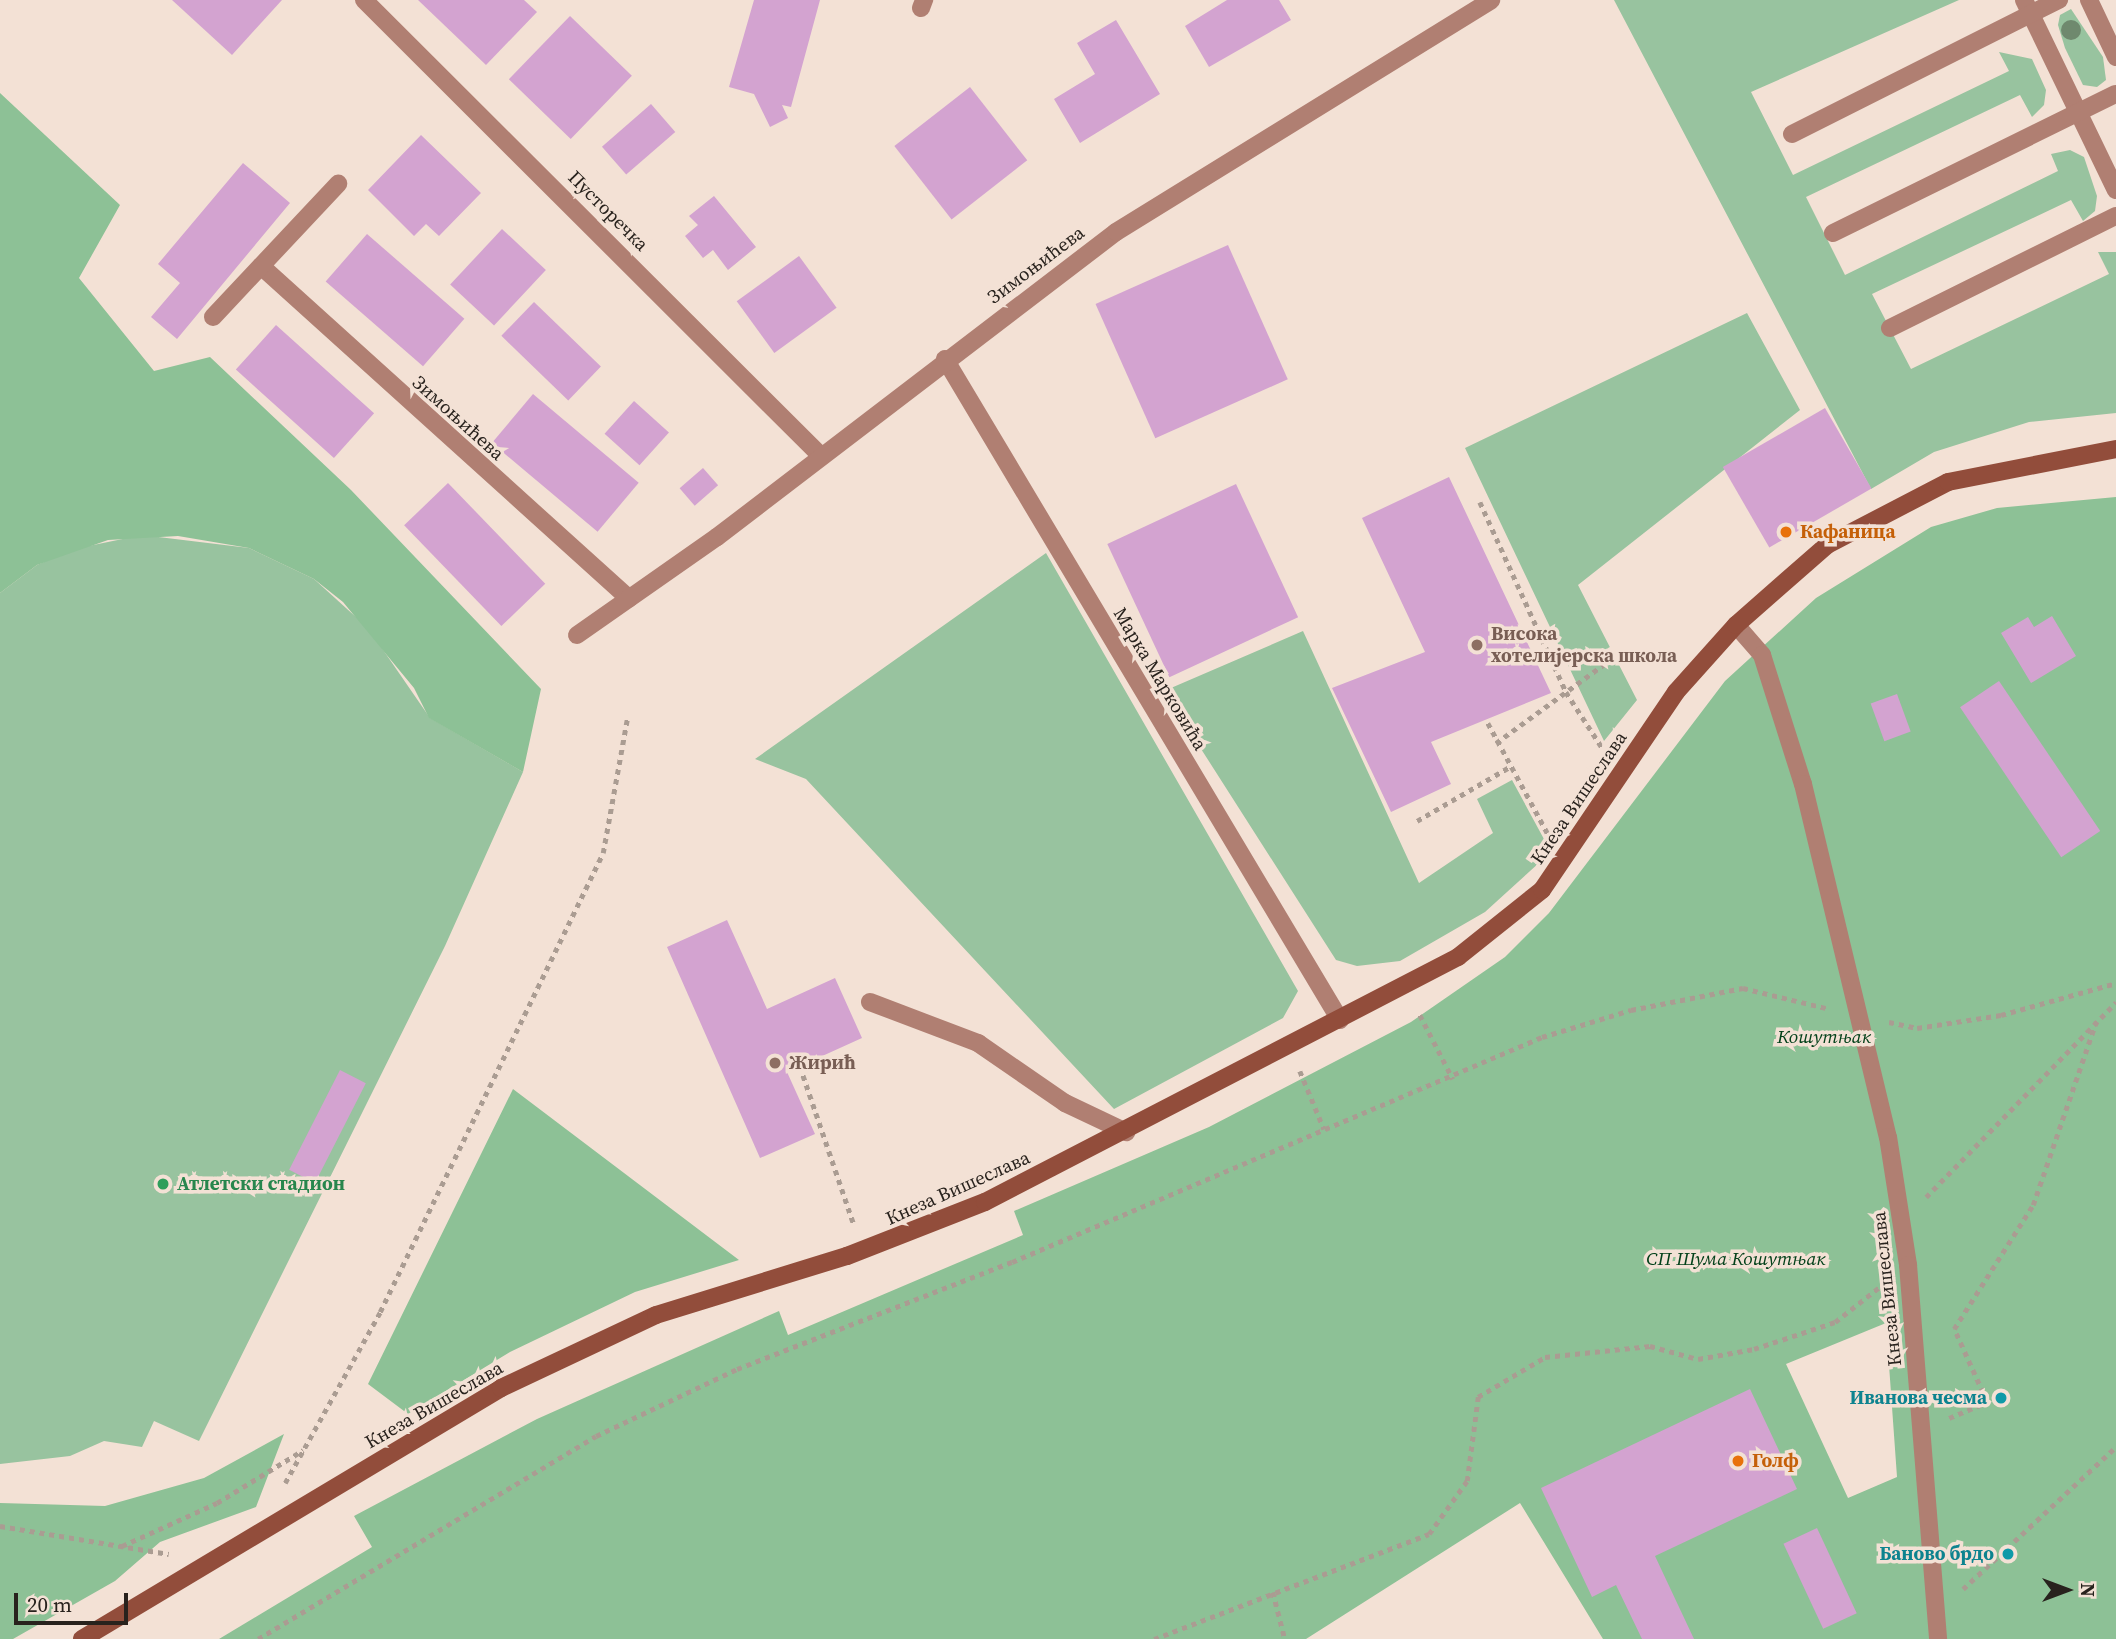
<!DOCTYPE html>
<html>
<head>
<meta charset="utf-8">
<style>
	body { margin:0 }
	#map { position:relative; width:2116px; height:1639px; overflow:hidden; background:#f3e1d5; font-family:"Source Serif 4",serif }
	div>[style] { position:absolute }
	.green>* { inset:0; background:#98c39f }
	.forest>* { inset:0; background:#8dc196 }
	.building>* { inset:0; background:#d3a3d0; transform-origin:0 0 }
	.path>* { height:4.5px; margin-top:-2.25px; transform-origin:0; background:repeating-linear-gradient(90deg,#aa9c92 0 5px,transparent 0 10px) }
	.lane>* { height:18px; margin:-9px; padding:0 9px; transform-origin:9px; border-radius:9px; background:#b07f72 }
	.street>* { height:18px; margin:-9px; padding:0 9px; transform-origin:9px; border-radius:9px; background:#b07f72 }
	.secondary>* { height:18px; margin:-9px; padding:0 9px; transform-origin:9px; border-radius:9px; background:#924d3b }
	.trees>* { width:20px; height:20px; margin:-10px; border-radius:50%; background:#6f896e }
	.dots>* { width:19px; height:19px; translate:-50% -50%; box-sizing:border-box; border:4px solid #f3e1d5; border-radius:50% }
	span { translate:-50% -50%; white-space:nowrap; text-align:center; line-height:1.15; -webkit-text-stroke:7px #f3e1d5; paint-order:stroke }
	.street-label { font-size:19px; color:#28221d }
	.food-label { font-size:19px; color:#c56008; font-weight:700 }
	.left { translate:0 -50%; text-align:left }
	.education-label { font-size:19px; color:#785e54; font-weight:700 }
	.park-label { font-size:19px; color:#03411a; font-style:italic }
	.leisure-label { font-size:19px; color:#27864d; font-weight:700 }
	.culture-label { font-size:19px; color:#0d838f; font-weight:700 }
	.right { translate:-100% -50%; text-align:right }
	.north { position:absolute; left:2032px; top:1555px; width:70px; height:70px; -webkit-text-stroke:5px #f3e1d5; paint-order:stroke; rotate:90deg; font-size:19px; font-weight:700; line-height:28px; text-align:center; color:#28221d }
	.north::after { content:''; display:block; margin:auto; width:24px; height:32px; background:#28221d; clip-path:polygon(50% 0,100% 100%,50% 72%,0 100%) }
	.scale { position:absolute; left:14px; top:1593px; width:114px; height:32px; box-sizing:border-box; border:4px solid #28221d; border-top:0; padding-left:9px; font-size:21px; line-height:24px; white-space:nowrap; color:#28221d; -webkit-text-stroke:5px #f3e1d5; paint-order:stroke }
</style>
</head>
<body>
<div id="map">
	<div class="green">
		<div style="clip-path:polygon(1614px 0,1959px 0,1751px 92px,1793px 175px,2009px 71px,1999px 52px,2032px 59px,2046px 90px,2044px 105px,2032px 117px,2020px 95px,1806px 197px,1845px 275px,2058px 171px,2051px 154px,2070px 150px,2084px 157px,2097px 196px,2095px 211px,2083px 221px,2071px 200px,1872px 294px,1911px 369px,2109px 274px,2098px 252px,2116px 252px,2116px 413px,2029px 422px,1934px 452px,1871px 489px)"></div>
		<div style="clip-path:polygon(2071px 9px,2103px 57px,2106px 80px,2097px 87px,2083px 85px,2065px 48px,2058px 25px,2060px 15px)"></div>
		<div style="clip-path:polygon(1747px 313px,1800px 410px,1578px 585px,1637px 700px,1604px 741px,1465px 448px)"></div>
		<div style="clip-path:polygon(142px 535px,249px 548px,314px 579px,368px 628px,430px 718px,523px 772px,445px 946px,199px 1441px,154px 1421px,142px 1447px,104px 1441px,70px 1456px,0 1464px,0 593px,37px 565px,74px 549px)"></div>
		<div style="clip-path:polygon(1046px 553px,1298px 991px,1283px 1018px,1114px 1109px,806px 779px,755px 759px)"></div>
		<div style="clip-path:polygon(1303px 631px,1419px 883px,1493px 833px,1477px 799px,1512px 780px,1551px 852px,1485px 912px,1400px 961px,1357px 966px,1336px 960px,1164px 691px)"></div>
	</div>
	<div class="forest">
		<div style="clip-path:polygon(0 93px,120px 205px,79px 278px,154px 371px,210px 357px,351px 490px,541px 689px,523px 772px,429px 718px,414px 688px,343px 602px,314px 579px,249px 548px,178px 536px,108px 540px,37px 565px,0 593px)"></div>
		<div style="clip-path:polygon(evenodd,2116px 497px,2116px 1639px,1603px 1639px,1520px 1503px,1306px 1639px,219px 1639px,372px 1547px,354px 1516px,537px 1419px,779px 1311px,788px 1335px,1023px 1235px,1014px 1211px,1209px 1127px,1411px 1022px,1505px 957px,1549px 913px,1725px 681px,1816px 598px,1931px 527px,1997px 508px,2116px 497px,1886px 1323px,1897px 1477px,1848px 1498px,1786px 1364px,1886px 1323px)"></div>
		<div style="clip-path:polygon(513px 1089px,739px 1260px,635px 1292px,510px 1352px,408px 1414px,368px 1384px)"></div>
		<div style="clip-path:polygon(284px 1434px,256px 1507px,160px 1542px,115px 1581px,13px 1639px,0 1639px,0 1503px,105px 1506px,204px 1478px)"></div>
	</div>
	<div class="building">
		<div style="clip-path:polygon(172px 0,282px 0,232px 55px)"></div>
		<div style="clip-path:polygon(418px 0,524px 0,537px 12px,486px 65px)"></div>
		<div style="clip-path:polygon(754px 0,820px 0,791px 107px,782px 105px,788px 118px,770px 127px,754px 94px,729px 87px)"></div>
		<div style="clip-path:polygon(1227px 0,1279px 0,1291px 20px,1209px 67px,1185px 26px)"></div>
		<div style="left:570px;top:16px;width:86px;height:88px;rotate:44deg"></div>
		<div style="clip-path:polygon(1116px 20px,1160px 94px,1080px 143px,1054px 99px,1095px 74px,1077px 43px)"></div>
		<div style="left:970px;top:87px;width:93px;height:96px;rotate:52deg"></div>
		<div style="left:651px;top:104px;width:37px;height:65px;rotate:49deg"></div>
		<div style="clip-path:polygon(421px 135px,481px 193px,439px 236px,426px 224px,414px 236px,368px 190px)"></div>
		<div style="clip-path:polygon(243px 163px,290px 203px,177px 339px,151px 317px,180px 283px,158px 264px)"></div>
		<div style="clip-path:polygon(714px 196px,756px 247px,728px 270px,713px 250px,703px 258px,685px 236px,698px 225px,689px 216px)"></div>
		<div style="left:502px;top:229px;width:60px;height:76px;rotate:43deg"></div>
		<div style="left:367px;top:234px;width:129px;height:63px;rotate:41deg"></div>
		<div style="left:1228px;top:245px;width:147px;height:145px;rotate:66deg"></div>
		<div style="left:799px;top:256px;width:64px;height:77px;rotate:54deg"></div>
		<div style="left:534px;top:302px;width:93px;height:47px;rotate:44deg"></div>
		<div style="left:276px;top:325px;width:132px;height:60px;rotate:42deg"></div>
		<div style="left:533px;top:394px;width:138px;height:64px;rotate:40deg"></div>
		<div style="left:634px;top:401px;width:47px;height:44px;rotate:42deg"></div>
		<div style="left:1825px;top:408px;width:93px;height:118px;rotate:60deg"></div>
		<div style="left:703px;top:468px;width:23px;height:31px;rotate:49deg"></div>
		<div style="clip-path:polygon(1449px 477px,1551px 693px,1431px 742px,1451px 784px,1391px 812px,1332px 688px,1425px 652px,1362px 518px)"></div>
		<div style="left:448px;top:483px;width:140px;height:61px;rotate:46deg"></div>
		<div style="left:1236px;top:484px;width:147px;height:142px;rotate:65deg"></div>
		<div style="clip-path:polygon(2052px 616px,2076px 656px,2031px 683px,2001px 633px,2028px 617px,2034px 627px)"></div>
		<div style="left:1999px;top:681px;width:181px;height:47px;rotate:56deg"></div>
		<div style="left:1897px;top:694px;width:40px;height:28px;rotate:70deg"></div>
		<div style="clip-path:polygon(727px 920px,767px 1009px,835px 978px,862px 1038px,787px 1072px,815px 1134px,760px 1158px,667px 947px)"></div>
		<div style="left:340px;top:1070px;width:29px;height:112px;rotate:27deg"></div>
		<div style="clip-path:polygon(1750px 1389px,1797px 1489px,1655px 1556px,1694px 1639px,1642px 1639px,1616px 1585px,1592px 1597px,1541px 1488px)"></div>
		<div style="left:1817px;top:1528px;width:94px;height:37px;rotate:65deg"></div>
	</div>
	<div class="path">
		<div style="left:1480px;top:502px;width:209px;rotate:65.6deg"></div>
		<div style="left:1566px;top:692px;width:68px;rotate:57deg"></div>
		<div style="left:1488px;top:723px;width:126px;rotate:61.6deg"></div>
		<div style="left:1496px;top:743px;width:146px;rotate:-36.1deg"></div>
		<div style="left:1417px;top:821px;width:109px;rotate:-30.3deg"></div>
		<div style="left:1420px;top:1015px;width:72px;rotate:62.7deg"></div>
		<div style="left:1889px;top:1022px;width:29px;rotate:12deg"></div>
		<div style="left:1917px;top:1028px;width:85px;rotate:-8.8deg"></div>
		<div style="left:2001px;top:1015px;width:119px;rotate:-15.5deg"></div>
		<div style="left:800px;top:1066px;width:168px;rotate:71.2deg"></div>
		<div style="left:1300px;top:1071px;width:63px;rotate:67.5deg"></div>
		<div style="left:1926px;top:1197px;width:272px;rotate:-45.7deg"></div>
		<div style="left:1949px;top:1418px;width:41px;rotate:-22.8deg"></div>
		<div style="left:1987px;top:1402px;width:80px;rotate:-114.3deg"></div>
		<div style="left:1954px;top:1329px;width:147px;rotate:-57.5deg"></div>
		<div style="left:2033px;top:1205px;width:194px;rotate:-71deg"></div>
		<div style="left:285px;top:1483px;width:196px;rotate:-60.9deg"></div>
		<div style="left:380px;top:1312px;width:510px;rotate:-64.09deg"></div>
		<div style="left:603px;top:853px;width:136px;rotate:-79.8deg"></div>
		<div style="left:0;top:1526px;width:171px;rotate:9.4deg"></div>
		<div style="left:122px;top:1546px;width:104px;rotate:-24.4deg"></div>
		<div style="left:217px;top:1503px;width:101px;rotate:-31.6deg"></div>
		<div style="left:1963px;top:1589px;width:209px;rotate:-42.9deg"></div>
		<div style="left:1273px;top:1592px;width:49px;rotate:75.7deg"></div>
		<div style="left:258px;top:1639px;width:394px;rotate:-31deg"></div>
		<div style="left:596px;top:1436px;width:156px;rotate:-25.4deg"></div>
		<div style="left:737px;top:1369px;width:295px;rotate:-21.3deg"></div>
		<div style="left:1012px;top:1262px;width:576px;rotate:-23deg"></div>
		<div style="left:1542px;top:1037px;width:93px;rotate:-16.9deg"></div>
		<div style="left:1631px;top:1010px;width:114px;rotate:-11.1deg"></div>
		<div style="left:1743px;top:988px;width:89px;rotate:13.6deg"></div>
		<div style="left:1154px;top:1639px;width:294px;rotate:-20.9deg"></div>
		<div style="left:1429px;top:1534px;width:65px;rotate:-54.4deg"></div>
		<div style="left:1467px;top:1481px;width:85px;rotate:-82.5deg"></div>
		<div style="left:1478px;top:1397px;width:78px;rotate:-30.8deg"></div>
		<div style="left:1545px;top:1357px;width:106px;rotate:-6deg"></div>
		<div style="left:1650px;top:1346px;width:50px;rotate:15.2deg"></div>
		<div style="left:1698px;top:1359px;width:57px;rotate:-10.1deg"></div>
		<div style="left:1754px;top:1349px;width:85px;rotate:-18.4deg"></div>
		<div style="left:1835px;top:1322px;width:60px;rotate:-38.2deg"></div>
	</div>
	<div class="lane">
		<div style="left:2024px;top:0;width:211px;rotate:64.2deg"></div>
		<div style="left:2089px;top:0;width:63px;rotate:64.7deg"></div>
		<div style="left:1792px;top:134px;width:299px;rotate:-26.7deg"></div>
		<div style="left:1833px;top:233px;width:315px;rotate:-26.2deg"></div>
		<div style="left:1890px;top:328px;width:252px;rotate:-26.4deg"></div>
		<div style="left:870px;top:1002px;width:116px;rotate:20.8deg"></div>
		<div style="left:978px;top:1043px;width:106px;rotate:34.6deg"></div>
		<div style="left:1065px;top:1103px;width:68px;rotate:25.4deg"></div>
	</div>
	<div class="street">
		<div style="left:364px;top:0;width:643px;rotate:44.94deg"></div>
		<div style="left:921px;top:8px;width:9px;rotate:-69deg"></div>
		<div style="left:261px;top:266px;width:496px;rotate:42.1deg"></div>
		<div style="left:213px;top:317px;width:183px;rotate:-46.8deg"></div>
		<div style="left:945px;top:359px;width:770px;rotate:59.14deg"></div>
		<div style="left:1736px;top:625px;width:40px;rotate:49deg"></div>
		<div style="left:1762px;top:655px;width:135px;rotate:72.4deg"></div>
		<div style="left:1803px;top:784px;width:363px;rotate:76.5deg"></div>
		<div style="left:1888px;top:1137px;width:130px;rotate:81.1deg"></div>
		<div style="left:1908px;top:1265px;width:375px;rotate:85.4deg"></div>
		<div style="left:577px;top:635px;width:171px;rotate:-35deg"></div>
		<div style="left:717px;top:537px;width:502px;rotate:-37.39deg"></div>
		<div style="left:1116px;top:232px;width:441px;rotate:-31.7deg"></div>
	</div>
	<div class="secondary">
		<div style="left:82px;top:1639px;width:488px;rotate:-30.9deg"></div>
		<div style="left:501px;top:1388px;width:171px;rotate:-25.2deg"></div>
		<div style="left:656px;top:1315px;width:200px;rotate:-17.2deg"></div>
		<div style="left:847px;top:1256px;width:148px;rotate:-21.4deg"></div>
		<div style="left:985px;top:1202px;width:533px;rotate:-27.38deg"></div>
		<div style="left:1458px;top:957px;width:107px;rotate:-38.6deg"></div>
		<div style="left:1542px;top:890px;width:239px;rotate:-55.9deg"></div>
		<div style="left:1676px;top:692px;width:90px;rotate:-48.2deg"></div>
		<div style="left:1736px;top:625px;width:121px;rotate:-41.3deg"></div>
		<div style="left:1827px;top:545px;width:136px;rotate:-27.5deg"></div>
		<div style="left:1948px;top:482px;width:171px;rotate:-11.1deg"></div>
	</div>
	<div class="trees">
		<div style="left:2071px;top:30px"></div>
	</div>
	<div class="dots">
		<div style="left:1786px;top:532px;background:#e8710a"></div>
		<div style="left:1477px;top:645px;background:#8d6e63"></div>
		<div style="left:775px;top:1063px;background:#8d6e63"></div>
		<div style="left:163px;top:1184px;background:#2e9e5b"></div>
		<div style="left:2001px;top:1398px;background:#0f9aa8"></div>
		<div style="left:1738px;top:1461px;background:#e8710a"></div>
		<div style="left:2008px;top:1554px;background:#0f9aa8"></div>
	</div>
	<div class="street-label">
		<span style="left:608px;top:211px;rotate:45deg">Пусторечка</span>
		<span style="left:1036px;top:265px;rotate:-37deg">Зимоњићева</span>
		<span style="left:458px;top:418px;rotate:42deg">Зимоњићева</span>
		<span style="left:1160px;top:679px;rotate:59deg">Марка Марковића</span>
		<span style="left:1579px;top:798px;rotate:-56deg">Кнеза Вишеслава</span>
		<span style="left:958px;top:1188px;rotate:-24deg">Кнеза Вишеслава</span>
		<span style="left:1887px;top:1289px;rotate:-96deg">Кнеза Вишеслава</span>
		<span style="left:434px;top:1405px;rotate:-30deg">Кнеза Вишеслава</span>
	</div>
	<div class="food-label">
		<span class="left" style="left:1800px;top:532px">Кафаница</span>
		<span class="left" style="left:1752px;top:1461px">Голф</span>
	</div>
	<div class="education-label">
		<span class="left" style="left:1491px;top:645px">Висока<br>хотелијерска школа</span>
		<span class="left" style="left:789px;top:1063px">Жирић</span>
	</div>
	<div class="park-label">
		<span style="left:1824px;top:1037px">Кошутњак</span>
		<span style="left:1736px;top:1259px">СП Шума Кошутњак</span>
	</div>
	<div class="leisure-label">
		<span class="left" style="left:177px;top:1184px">Атлетски стадион</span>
	</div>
	<div class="culture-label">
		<span class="right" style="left:1987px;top:1398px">Иванова чесма</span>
		<span class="right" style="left:1994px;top:1554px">Баново брдо</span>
	</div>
	<div class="north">N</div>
	<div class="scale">20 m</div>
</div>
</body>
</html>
